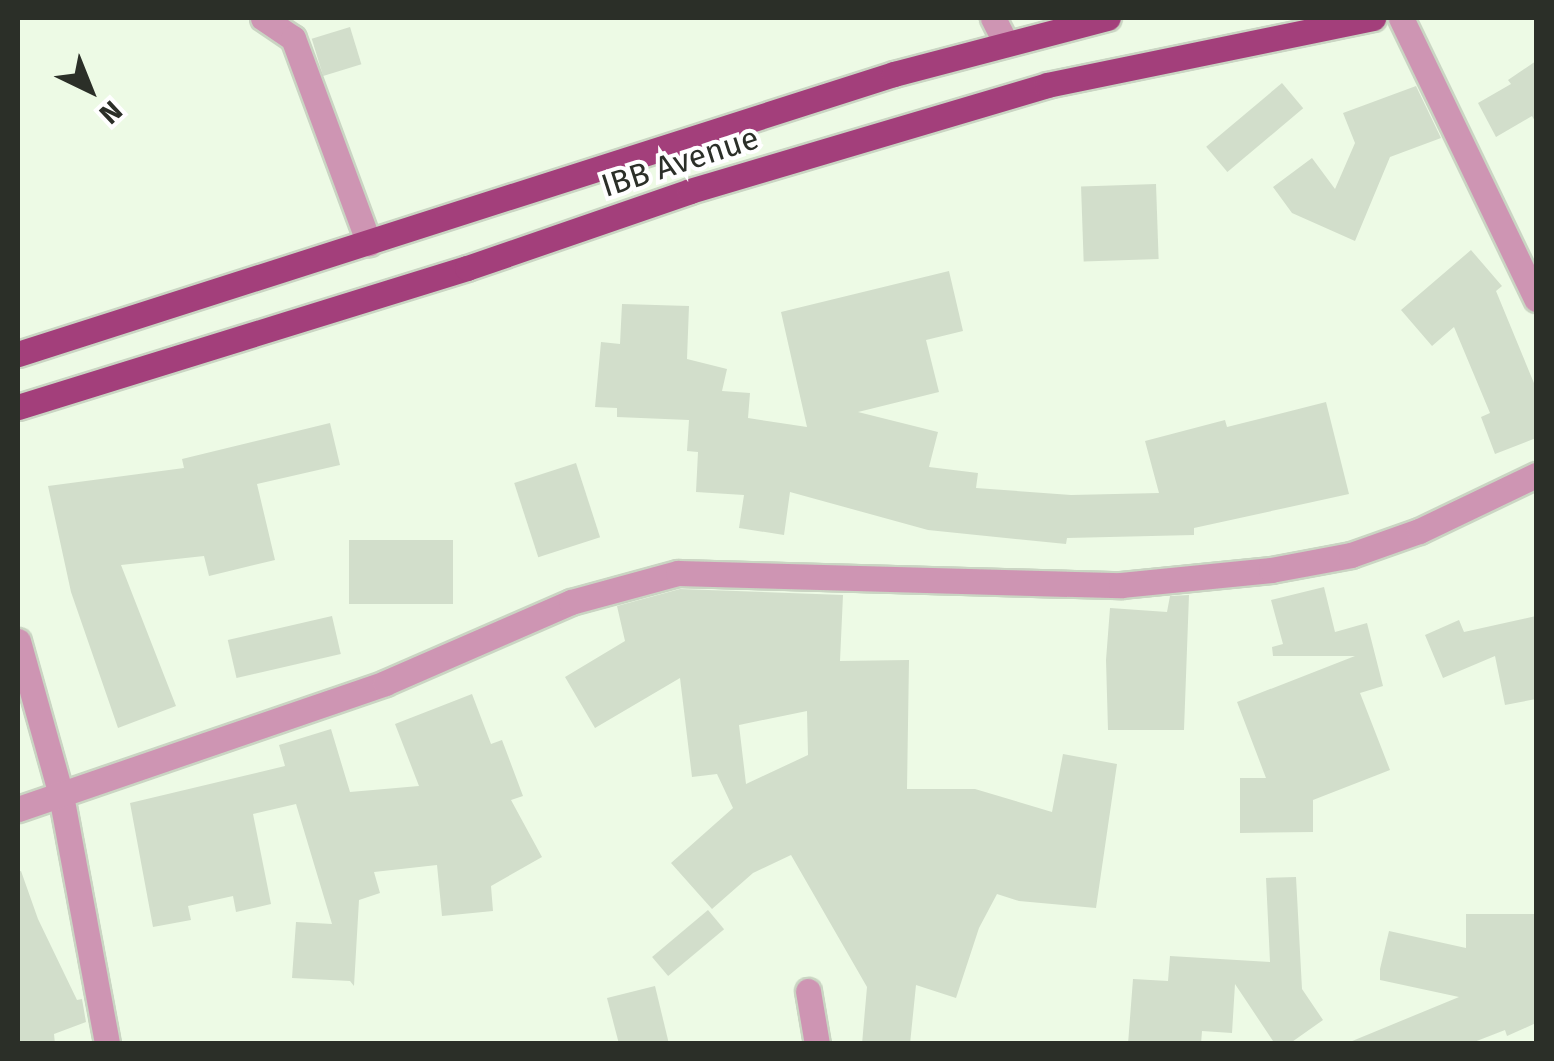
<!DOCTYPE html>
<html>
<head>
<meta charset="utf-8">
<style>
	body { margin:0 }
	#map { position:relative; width:1554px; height:1061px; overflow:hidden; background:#edfae5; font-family:"Fira Sans",sans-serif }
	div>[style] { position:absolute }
	.building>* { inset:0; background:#d2decb; transform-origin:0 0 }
	.roads { filter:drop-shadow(2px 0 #cad5c3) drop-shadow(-2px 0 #cad5c3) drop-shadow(0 2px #cad5c3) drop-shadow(0 -2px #cad5c3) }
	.minor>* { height:25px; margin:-12.5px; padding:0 12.5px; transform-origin:12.5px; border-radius:12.5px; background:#ce95b3 }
	.tertiary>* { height:25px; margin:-12.5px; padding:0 12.5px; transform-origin:12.5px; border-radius:12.5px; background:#ce95b3 }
	.primary>* { height:25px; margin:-12.5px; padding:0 12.5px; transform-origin:12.5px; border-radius:12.5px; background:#a33f7b }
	span { translate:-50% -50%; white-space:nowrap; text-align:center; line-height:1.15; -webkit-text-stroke:8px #fff; paint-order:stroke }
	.street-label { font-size:32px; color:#2b2f28 }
	.frame { position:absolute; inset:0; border:20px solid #2b2f28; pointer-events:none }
	.north { position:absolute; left:40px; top:40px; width:100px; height:100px; -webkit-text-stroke:8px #fff; paint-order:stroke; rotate:137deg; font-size:28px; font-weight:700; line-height:40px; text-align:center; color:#2b2f28 }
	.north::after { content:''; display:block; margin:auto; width:35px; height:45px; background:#2b2f28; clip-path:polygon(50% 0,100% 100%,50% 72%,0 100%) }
</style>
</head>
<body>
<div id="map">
	<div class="building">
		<div style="left:350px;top:27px;width:39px;height:40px;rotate:73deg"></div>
		<div style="clip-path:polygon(1536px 61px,1536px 123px,1532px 116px,1496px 137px,1478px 103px,1511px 84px,1508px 80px)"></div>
		<div style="left:1282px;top:83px;width:33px;height:99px;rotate:50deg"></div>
		<div style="clip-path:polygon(1416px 86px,1441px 138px,1390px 157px,1355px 241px,1292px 213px,1273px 187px,1312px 158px,1335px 189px,1355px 143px,1343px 113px)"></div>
		<div style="left:1156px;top:184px;width:75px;height:75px;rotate:88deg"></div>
		<div style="clip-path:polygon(1471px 250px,1502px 286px,1496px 291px,1536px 388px,1536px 438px,1495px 454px,1481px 417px,1490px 413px,1454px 327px,1432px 346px,1401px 310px)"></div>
		<div style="clip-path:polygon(949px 271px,963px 331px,926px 340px,939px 392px,858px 412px,938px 432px,929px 467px,978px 473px,976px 488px,1071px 495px,1159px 493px,1145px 441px,1225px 420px,1227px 427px,1326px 402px,1349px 494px,1194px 528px,1194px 535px,1067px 538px,1066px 544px,928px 530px,790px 492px,784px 535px,739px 528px,744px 495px,696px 492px,698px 452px,687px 451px,689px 420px,617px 417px,617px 408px,595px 407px,601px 342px,620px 344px,622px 304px,689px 306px,687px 359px,727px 369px,722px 391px,750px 393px,748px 418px,807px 427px,781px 312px)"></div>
		<div style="clip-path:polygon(330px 423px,340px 465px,257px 484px,275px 560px,209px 576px,204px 556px,121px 565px,176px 706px,118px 728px,71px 592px,48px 486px,184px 468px,182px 459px)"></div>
		<div style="left:576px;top:463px;width:78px;height:65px;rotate:72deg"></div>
		<div style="left:349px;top:540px;width:104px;height:64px"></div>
		<div style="clip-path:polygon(1324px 587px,1335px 632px,1367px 623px,1383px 686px,1360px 693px,1390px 770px,1313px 800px,1313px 832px,1240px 833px,1240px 778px,1266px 778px,1237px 702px,1355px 656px,1273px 656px,1272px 647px,1283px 644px,1271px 600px)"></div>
		<div style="clip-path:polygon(evenodd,680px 589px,843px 595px,840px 661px,909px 660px,907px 789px,975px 789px,1052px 812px,1063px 754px,1117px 764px,1096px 908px,1019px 901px,997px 894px,979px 928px,956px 998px,916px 985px,910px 1044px,862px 1044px,867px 987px,791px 855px,753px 873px,712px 909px,671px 863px,733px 808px,717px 774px,692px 777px,680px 678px,595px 728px,565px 677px,625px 641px,617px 606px,680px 589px,807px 711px,808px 755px,746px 784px,739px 725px,807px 711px)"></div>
		<div style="clip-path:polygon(1189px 595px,1184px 730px,1108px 730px,1106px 660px,1110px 608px,1167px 612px,1170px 596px)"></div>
		<div style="left:332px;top:616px;width:39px;height:107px;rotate:77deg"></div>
		<div style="clip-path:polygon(1536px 616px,1536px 699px,1505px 705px,1495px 656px,1443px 678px,1425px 635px,1459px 620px,1464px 632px)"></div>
		<div style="clip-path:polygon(472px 694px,491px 744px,502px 740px,523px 796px,511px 800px,542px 857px,491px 886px,493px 911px,442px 916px,437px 865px,374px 872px,380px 893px,359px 900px,354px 986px,350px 981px,292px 978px,296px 922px,332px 924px,296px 804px,253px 814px,271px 904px,236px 912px,233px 896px,188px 906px,191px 920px,153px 927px,130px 803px,285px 766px,279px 745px,331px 729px,350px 792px,419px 786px,395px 724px)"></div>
		<div style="clip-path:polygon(21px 871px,38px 919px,77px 1000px,82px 999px,86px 1022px,54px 1034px,55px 1044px,18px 1044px,18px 872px)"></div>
		<div style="clip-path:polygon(1296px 877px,1302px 989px,1323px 1020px,1289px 1044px,1275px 1044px,1235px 984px,1232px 1033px,1202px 1031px,1201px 1044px,1128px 1044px,1133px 979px,1168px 981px,1170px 956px,1270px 962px,1266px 878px)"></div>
		<div style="left:708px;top:910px;width:25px;height:73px;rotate:50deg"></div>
		<div style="clip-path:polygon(1466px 914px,1536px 914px,1536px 1023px,1507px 1036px,1505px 1030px,1469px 1044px,1345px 1044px,1459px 997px,1380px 980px,1380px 969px,1389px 931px,1466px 948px)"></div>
		<div style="clip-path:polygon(655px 986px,669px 1044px,619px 1044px,607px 998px)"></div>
	</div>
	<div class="roads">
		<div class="minor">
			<div style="left:263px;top:18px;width:36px;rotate:34deg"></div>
			<div style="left:293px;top:38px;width:219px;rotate:69.7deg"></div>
			<div style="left:993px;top:18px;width:29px;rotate:63deg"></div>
			<div style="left:18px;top:641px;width:160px;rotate:74.4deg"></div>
			<div style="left:61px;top:795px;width:253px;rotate:79.5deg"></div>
			<div style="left:18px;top:809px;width:388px;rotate:-18.9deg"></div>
			<div style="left:385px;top:683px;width:203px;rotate:-23.5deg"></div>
			<div style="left:571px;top:602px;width:111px;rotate:-15.2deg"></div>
			<div style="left:678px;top:573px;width:443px;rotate:1.6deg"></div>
			<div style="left:1121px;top:585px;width:151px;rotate:-5.7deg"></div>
			<div style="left:1271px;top:570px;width:81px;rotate:-10.6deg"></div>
			<div style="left:1351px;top:555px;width:72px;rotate:-19.4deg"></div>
			<div style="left:1419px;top:531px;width:130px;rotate:-25.6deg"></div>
			<div style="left:808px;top:991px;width:54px;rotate:80.4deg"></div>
		</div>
		<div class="tertiary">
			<div style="left:1401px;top:18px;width:312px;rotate:64.3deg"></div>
		</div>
		<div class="primary">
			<div style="left:18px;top:354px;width:920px;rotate:-17.73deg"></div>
			<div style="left:894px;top:74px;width:221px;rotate:-14.7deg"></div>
			<div style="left:18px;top:407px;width:470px;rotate:-17.2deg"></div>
			<div style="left:467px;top:268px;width:236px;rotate:-19deg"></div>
			<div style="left:690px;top:191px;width:372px;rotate:-16.5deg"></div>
			<div style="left:1047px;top:85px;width:333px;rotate:-11.6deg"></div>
		</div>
	</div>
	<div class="street-label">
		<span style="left:680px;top:162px;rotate:-18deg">IBB Avenue</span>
	</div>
	<div class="frame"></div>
	<div class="north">N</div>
</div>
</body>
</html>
